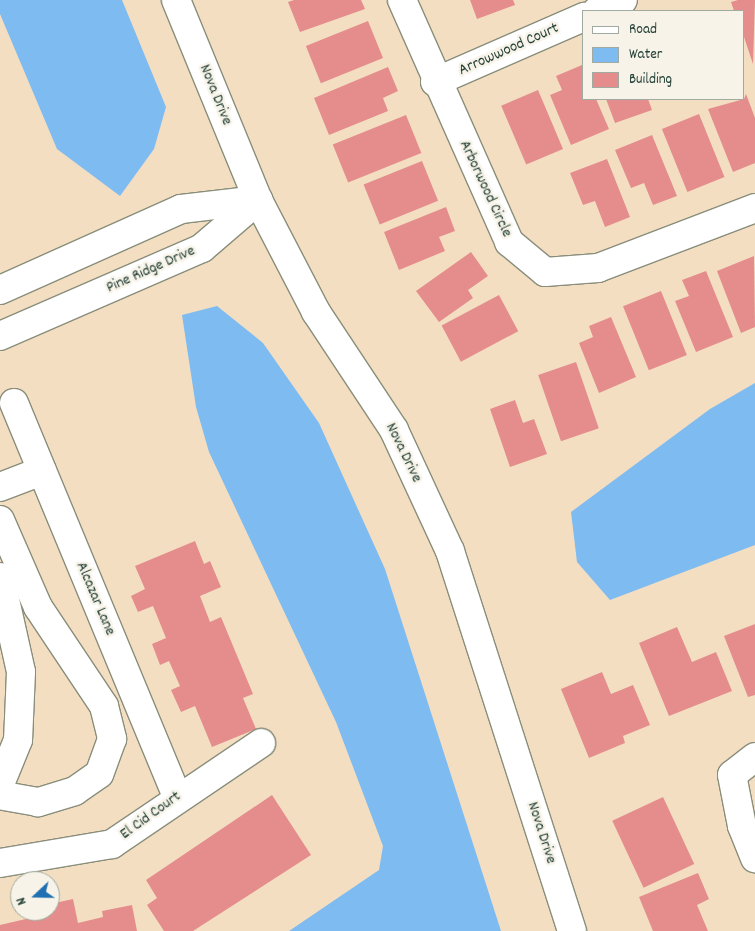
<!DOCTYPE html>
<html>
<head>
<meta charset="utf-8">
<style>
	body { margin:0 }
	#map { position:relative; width:755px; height:931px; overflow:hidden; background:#f3dec2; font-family:Dekko,sans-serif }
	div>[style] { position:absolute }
	.water>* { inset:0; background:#7ebbf1 }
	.building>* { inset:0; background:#e58d8c; transform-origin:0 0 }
	.roads { filter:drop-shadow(1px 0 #898e7b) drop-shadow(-1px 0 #898e7b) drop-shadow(0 1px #898e7b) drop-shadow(0 -1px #898e7b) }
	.minor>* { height:28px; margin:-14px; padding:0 14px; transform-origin:14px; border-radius:14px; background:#fff }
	span { translate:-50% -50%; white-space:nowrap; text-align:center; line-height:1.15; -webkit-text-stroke:5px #f7f3e8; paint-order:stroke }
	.street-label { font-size:16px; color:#1f3d34 }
	.legend { position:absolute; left:582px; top:10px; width:162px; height:90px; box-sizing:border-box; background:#f7f3e8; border:1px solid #a1aaa0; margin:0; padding:6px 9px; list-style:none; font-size:15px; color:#1f3d34 }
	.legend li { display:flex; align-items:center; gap:10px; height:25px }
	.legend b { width:25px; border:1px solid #a1aaa0 }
	.north { position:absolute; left:10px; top:871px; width:50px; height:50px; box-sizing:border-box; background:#f7f3e8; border:1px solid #a1aaa0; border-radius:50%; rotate:249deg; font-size:14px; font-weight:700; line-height:20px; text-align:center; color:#1f3d34 }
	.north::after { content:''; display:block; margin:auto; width:18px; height:22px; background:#1f6fb2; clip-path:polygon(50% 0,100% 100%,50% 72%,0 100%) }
</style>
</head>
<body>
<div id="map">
	<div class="water">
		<div style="clip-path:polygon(0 0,122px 0,166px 107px,154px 149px,120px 196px,57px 149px,0 14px)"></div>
		<div style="clip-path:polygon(217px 306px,263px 343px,319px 423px,385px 569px,501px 931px,289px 931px,379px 870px,383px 846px,336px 722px,209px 452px,196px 407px,182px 315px)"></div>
		<div style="clip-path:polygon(755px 383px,755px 545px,610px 600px,577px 562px,571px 512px,710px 409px)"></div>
	</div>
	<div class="building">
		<div style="clip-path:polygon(294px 0,361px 0,365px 9px,300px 32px,288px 2px)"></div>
		<div style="clip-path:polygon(470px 0,513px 0,515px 5px,477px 19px)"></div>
		<div style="clip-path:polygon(738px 0,755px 0,753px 64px,744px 37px,744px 11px,734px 11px,731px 2px)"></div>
		<div style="left:368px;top:21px;width:40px;height:67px;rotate:68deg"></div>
		<div style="clip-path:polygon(582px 65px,584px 99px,596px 99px,609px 129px,571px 145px,550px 95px,562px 90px,556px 76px)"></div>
		<div style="clip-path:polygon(388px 67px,398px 91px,383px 98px,388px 111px,329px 135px,314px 98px)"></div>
		<div style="left:538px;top:90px;width:64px;height:40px;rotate:67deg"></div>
		<div style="clip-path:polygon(746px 94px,755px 118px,755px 163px,733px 172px,708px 109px,744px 99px)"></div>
		<div style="clip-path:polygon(606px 99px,648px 99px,652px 110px,615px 123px)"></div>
		<div style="left:699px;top:114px;width:68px;height:40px;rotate:68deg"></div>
		<div style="left:406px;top:115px;width:41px;height:79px;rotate:68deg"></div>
		<div style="clip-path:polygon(652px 135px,677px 196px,653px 205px,644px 183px,631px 188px,615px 150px)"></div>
		<div style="clip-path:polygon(607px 159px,630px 217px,605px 227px,595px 201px,583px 205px,570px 173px)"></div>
		<div style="left:422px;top:161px;width:43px;height:63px;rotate:68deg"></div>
		<div style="clip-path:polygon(446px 207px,455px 231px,439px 237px,445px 251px,399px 270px,384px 232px)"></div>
		<div style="clip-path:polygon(471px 252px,488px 276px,468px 290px,473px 298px,439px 322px,416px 291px)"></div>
		<div style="clip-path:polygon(754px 256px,755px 327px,741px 333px,717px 271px)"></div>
		<div style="clip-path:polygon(706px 271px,733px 337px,696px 352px,675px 301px,689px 296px,682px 280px)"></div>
		<div style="left:661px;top:291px;width:69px;height:41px;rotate:68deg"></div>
		<div style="left:499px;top:295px;width:41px;height:65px;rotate:62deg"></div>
		<div style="clip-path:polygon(611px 317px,636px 377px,599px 393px,579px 343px,593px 337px,589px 326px)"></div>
		<div style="left:576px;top:362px;width:70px;height:40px;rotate:71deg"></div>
		<div style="clip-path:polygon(515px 400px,523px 423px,534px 419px,547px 454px,510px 467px,490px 409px)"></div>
		<div style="clip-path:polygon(195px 541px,204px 564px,210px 561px,221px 587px,200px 596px,210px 622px,221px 617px,253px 694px,243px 698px,256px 729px,212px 747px,195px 706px,181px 712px,171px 690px,180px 686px,169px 661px,160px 665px,152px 644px,166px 638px,153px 606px,138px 612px,131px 596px,145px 589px,135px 566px)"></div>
		<div style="clip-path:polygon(755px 624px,755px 695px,748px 697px,724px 636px)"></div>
		<div style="clip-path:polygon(677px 627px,692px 662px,716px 652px,732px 691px,669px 716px,639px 643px)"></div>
		<div style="clip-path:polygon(602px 672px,611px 694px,633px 685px,650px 725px,623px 736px,625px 743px,589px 758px,561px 689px)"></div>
		<div style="clip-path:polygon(272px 795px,311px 855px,193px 931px,164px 931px,147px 905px,157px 898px,146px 880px)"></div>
		<div style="left:663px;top:797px;width:74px;height:56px;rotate:65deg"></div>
		<div style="clip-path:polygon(698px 873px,709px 899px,697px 905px,708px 931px,653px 931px,639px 897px)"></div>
		<div style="clip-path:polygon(73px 899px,78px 923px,103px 917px,102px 911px,132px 905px,137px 931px,0 931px,0 925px,30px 918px,28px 911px,50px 911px,50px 904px)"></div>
	</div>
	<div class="roads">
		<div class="minor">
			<div style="left:176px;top:0;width:216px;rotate:67.7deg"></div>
			<div style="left:258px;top:200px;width:126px;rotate:62.6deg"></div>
			<div style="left:316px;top:312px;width:141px;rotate:56.5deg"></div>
			<div style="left:394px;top:430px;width:133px;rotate:65.2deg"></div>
			<div style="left:450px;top:551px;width:399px;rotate:72.2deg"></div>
			<div style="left:402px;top:0;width:265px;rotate:66.1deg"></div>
			<div style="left:509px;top:242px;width:47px;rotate:39.8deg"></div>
			<div style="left:545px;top:272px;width:53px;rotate:-4.3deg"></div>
			<div style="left:598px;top:268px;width:168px;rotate:-20.9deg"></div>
			<div style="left:597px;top:11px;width:28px;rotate:-23deg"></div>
			<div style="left:435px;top:82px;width:163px;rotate:-23.6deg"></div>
			<div style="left:0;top:290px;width:198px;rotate:-24.1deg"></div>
			<div style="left:181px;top:209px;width:78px;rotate:-6.7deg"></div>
			<div style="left:0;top:336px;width:220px;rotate:-23.5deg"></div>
			<div style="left:202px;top:248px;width:74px;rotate:-40.6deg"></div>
			<div style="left:14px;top:403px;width:425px;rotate:67.5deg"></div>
			<div style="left:0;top:487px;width:45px;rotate:-20.9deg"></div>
			<div style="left:0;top:520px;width:95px;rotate:66.4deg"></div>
			<div style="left:38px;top:607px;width:119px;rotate:56.3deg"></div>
			<div style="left:104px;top:706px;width:34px;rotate:76deg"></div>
			<div style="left:112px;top:739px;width:37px;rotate:110deg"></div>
			<div style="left:99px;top:774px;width:29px;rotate:145deg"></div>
			<div style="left:75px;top:791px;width:39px;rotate:163deg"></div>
			<div style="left:38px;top:802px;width:39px;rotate:-170deg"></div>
			<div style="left:0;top:577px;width:97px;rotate:77.5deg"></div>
			<div style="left:21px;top:672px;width:68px;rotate:92.5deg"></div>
			<div style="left:18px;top:740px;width:48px;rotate:112.2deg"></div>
			<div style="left:755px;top:757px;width:29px;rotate:142deg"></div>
			<div style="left:732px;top:775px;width:52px;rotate:78.9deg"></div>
			<div style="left:742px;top:826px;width:35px;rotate:68deg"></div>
			<div style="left:0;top:863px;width:114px;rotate:-9.6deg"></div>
			<div style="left:112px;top:844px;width:180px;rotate:-34.1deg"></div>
		</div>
	</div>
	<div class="street-label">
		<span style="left:509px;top:50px;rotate:-24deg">Arrowwood Court</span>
		<span style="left:215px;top:95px;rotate:68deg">Nova Drive</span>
		<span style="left:485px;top:189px;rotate:65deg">Arborwood Circle</span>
		<span style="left:151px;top:270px;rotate:-24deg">Pine Ridge Drive</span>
		<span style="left:403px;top:453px;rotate:64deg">Nova Drive</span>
		<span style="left:95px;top:599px;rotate:67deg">Alcazar Lane</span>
		<span style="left:151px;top:816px;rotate:-36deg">El Cid Court</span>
		<span style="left:541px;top:833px;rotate:72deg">Nova Drive</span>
	</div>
	<ul class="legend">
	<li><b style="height:6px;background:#fff"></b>Road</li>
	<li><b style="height:14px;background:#7ebbf1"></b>Water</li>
	<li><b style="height:14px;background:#e58d8c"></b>Building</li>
	</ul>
	<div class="north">N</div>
</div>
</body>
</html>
